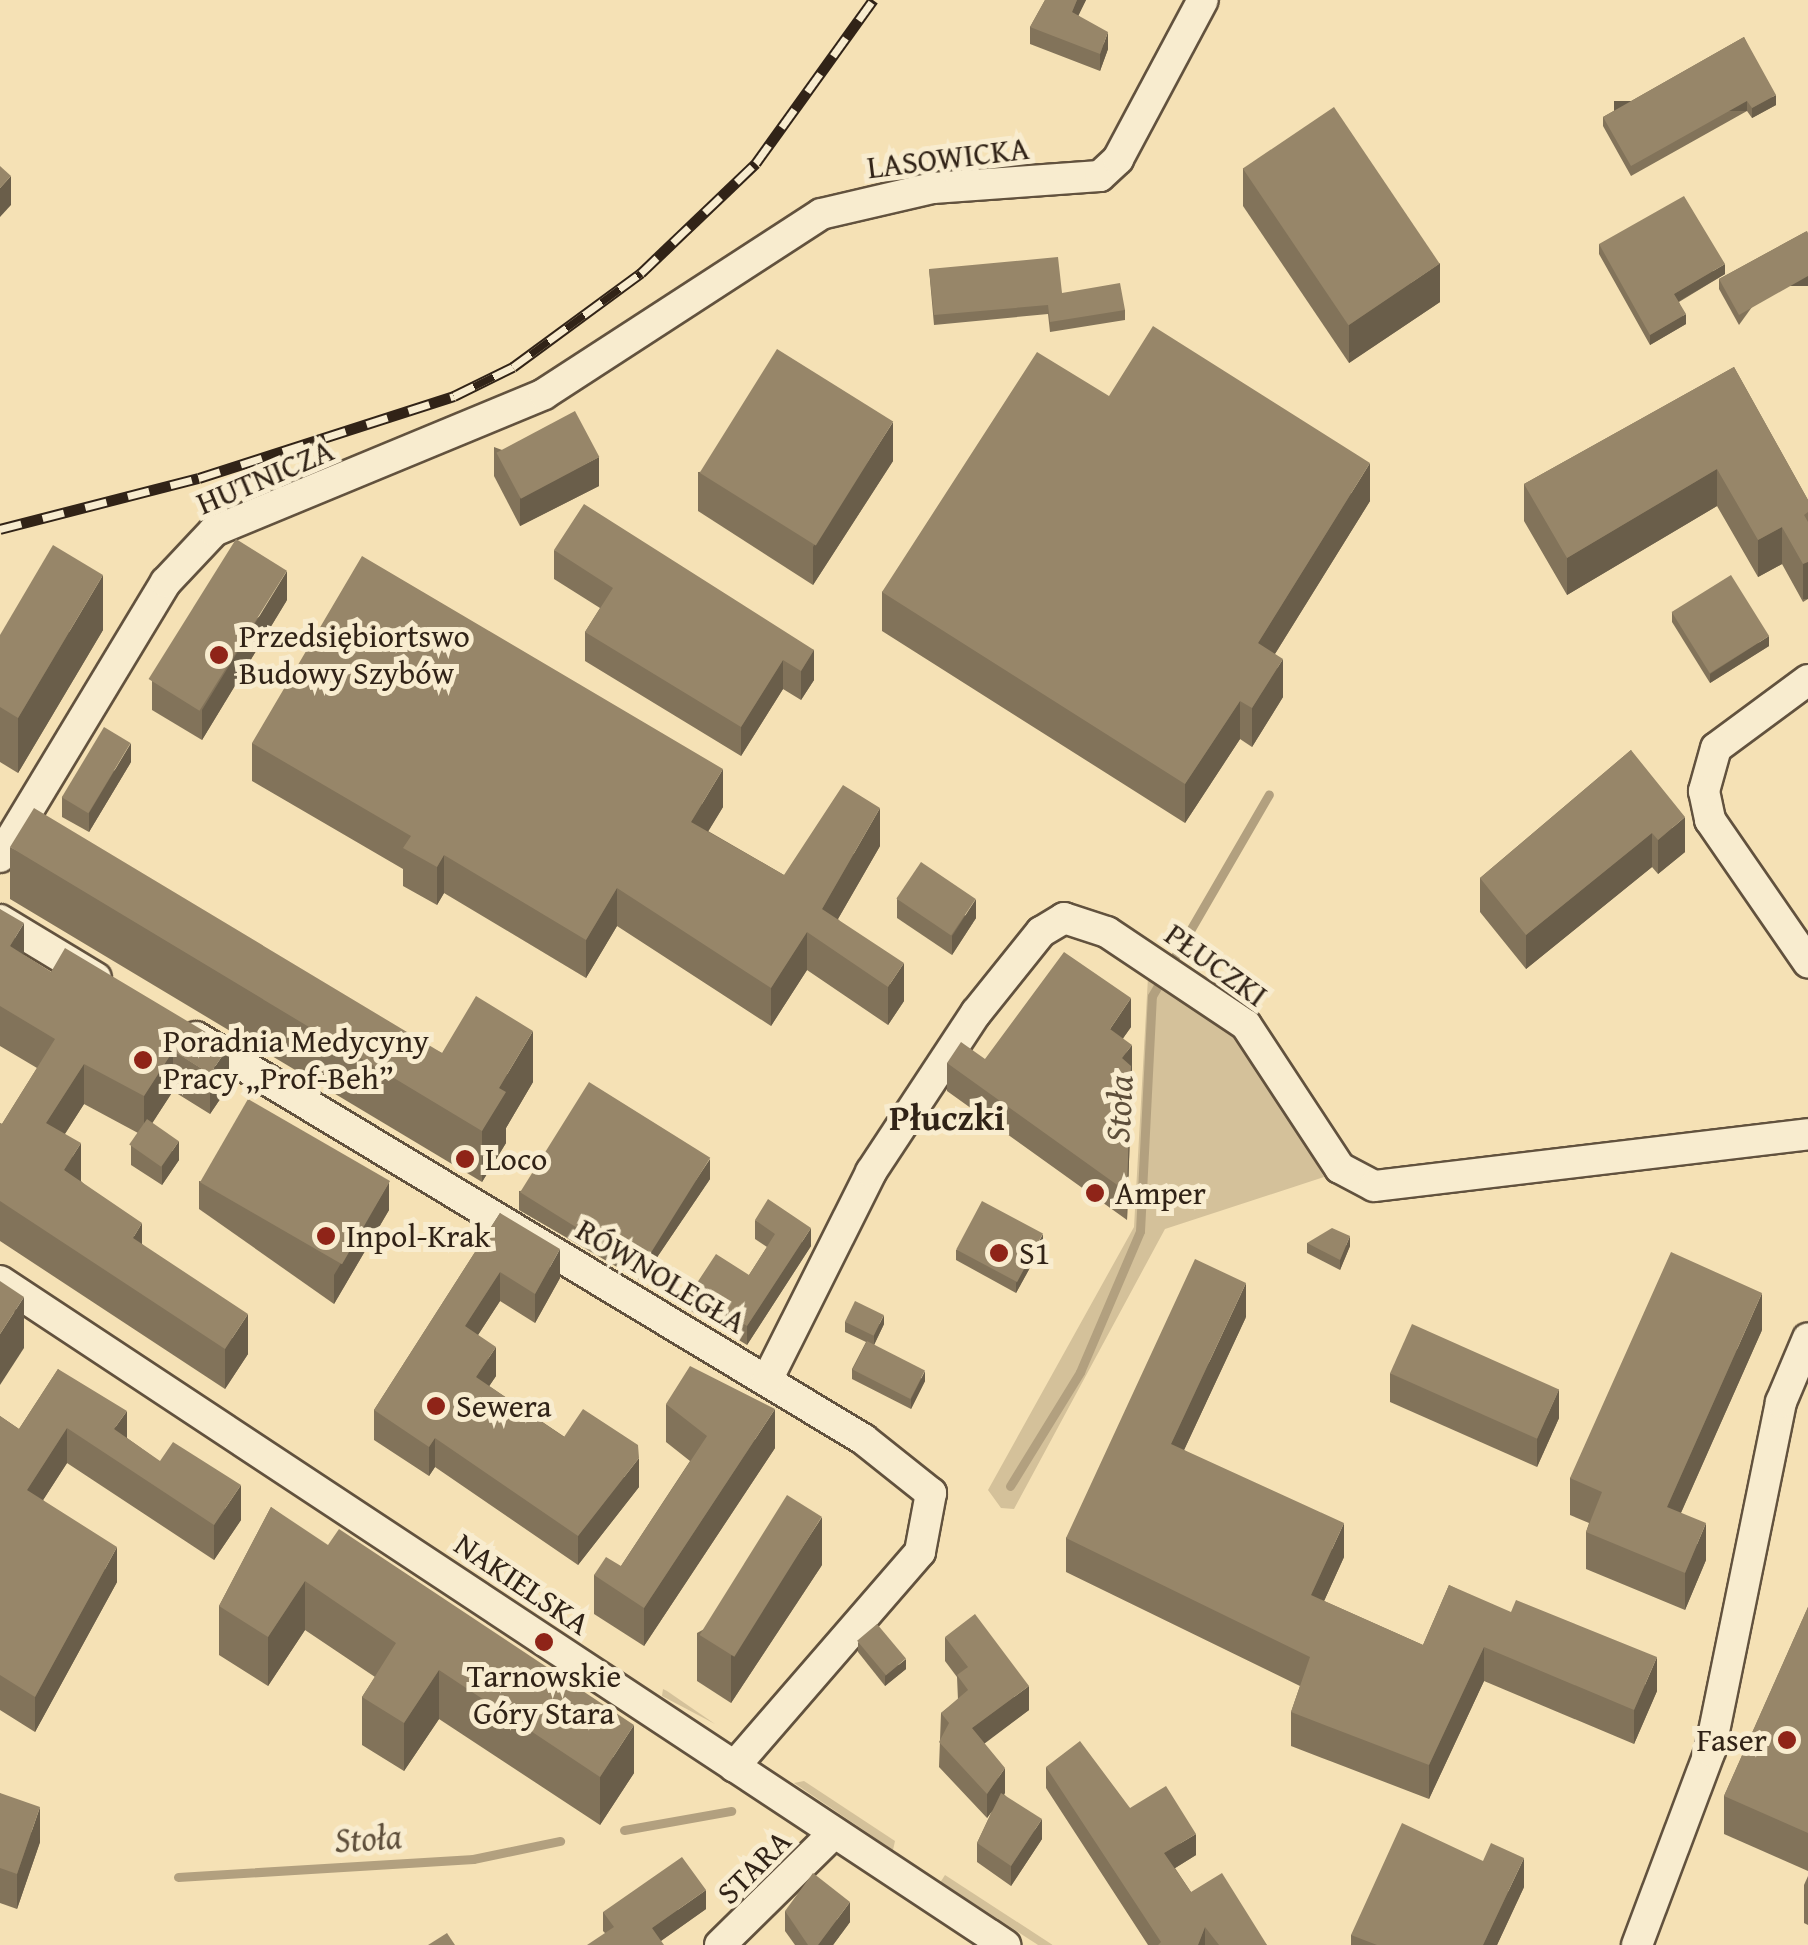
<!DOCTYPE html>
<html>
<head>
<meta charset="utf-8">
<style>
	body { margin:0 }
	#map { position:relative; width:1808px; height:1945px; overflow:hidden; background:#f5e1b5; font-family:"Gentium Book Plus",serif }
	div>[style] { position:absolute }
	.green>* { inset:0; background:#d4c19a; transform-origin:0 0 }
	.stream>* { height:9px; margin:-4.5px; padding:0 4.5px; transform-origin:4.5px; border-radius:4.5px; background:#b2a07f }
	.roads { filter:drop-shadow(2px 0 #62523e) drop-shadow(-2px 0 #62523e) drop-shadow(0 2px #62523e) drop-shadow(0 -2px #62523e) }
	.minor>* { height:30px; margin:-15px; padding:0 15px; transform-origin:15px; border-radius:15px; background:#f8eccf }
	.rail>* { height:11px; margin-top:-5.5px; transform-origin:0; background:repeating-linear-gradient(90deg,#f8eccf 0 22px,#312317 0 44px); box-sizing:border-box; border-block:2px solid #312317 }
	.wall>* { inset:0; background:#82735a }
	.shaded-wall>* { inset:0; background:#6a5e4a; transform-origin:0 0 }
	.building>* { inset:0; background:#978669; transform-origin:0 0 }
	.dots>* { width:28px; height:28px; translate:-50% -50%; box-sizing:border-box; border:5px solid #f8eccf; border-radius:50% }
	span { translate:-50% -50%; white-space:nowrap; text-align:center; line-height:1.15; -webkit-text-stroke:10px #f8eccf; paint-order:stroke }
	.street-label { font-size:32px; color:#312317 }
	.poi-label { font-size:32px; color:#312317 }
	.left { translate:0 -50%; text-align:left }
	.right { translate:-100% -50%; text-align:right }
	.water-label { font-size:35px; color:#5e4f3b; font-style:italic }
	.neighbourhood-label { font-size:35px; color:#312317; font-weight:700 }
</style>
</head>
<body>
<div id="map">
	<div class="green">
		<div style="clip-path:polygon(1148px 977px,1244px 1041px,1324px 1177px,1165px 1229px,1014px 1509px,1001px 1508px,988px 1490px,1134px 1227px)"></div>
		<div style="clip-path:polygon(663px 1689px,667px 1691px,715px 1724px,662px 1696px)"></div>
		<div style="clip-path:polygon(804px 1781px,895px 1841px,893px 1850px,794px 1783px)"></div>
		<div style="left:945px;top:1875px;width:128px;height:8px;rotate:33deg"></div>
	</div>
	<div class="stream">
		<div style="left:1010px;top:1486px;width:134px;rotate:-58.4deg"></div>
		<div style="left:1080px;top:1372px;width:153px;rotate:-66.9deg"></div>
		<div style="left:1140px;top:1231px;width:235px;rotate:-87.1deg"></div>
		<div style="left:1152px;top:996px;width:233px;rotate:-59.9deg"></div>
		<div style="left:624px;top:1830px;width:109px;rotate:-10.1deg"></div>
		<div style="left:178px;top:1877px;width:296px;rotate:-3.5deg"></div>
		<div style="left:473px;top:1859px;width:89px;rotate:-11.7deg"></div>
	</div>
	<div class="roads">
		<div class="minor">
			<div style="left:1808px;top:680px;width:114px;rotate:143.5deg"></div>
			<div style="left:1716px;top:748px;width:45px;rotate:105.6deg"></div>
			<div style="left:1704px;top:791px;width:30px;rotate:78deg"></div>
			<div style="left:1710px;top:820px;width:173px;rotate:55.4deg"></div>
			<div style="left:0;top:857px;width:321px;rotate:-58.9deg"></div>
			<div style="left:166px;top:582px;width:70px;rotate:-46.7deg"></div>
			<div style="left:214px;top:531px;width:357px;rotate:-22.5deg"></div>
			<div style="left:544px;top:394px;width:330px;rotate:-33deg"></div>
			<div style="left:821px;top:214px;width:115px;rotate:-13.1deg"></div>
			<div style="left:933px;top:188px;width:167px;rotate:-4.1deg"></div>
			<div style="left:1100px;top:176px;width:25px;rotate:-43deg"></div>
			<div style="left:1118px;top:159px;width:180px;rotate:-61.9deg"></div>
			<div style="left:0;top:920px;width:112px;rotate:31.1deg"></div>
			<div style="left:196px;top:1037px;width:779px;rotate:31.08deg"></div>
			<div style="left:863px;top:1439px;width:87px;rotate:38.5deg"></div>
			<div style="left:931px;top:1493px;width:60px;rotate:100.6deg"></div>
			<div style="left:920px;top:1552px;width:284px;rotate:130.9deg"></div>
			<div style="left:0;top:1281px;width:1205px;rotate:33.45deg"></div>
			<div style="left:767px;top:1380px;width:233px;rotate:-63.4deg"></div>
			<div style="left:871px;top:1172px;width:191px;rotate:-56.6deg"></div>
			<div style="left:976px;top:1013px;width:104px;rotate:-51.3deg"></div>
			<div style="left:1041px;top:932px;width:27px;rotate:-31deg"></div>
			<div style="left:1064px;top:918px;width:45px;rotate:18deg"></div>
			<div style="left:1107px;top:932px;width:167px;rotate:33.8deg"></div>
			<div style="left:1246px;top:1025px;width:171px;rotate:56.7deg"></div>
			<div style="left:1340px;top:1168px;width:38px;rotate:28deg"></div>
			<div style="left:1374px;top:1186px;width:437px;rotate:-6.8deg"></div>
			<div style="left:720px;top:1945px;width:160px;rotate:-44.5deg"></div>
			<div style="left:1637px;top:1945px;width:207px;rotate:-69.4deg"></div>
			<div style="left:1710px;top:1751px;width:356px;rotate:-78.5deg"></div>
			<div style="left:1781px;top:1402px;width:69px;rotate:-67.1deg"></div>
		</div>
	</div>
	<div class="rail">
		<div style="left:0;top:529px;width:205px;rotate:-14.4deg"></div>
		<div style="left:199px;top:478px;width:268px;rotate:-17.8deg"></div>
		<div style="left:454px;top:396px;width:66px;rotate:-26.2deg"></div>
		<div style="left:513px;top:367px;width:159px;rotate:-36.3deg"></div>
		<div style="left:641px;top:273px;width:159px;rotate:-43.7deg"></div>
		<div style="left:756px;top:163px;width:201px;rotate:-54.3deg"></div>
	</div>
	<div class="wall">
		<div style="clip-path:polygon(1045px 0,1086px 0,1078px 15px,1108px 49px,1100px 71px,1030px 44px,1030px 27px)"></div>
		<div style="clip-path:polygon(1744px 37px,1776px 105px,1752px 118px,1747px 111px,1631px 176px,1603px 126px,1603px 117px)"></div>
		<div style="clip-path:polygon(1243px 168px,1440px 302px,1349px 363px,1243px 206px)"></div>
		<div style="clip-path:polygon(1807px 231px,1739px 325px,1719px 289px,1719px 279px)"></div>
		<div style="clip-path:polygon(1599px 244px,1725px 274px,1679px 302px,1686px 324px,1650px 345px,1599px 254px)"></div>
		<div style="clip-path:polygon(929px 269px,1062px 293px,1125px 310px,1125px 320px,1050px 332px,1048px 314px,934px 325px)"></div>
		<div style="clip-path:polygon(1734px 367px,1808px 500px,1808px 599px,1803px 602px,1782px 564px,1758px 577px,1717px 506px,1567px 595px,1524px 521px,1524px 484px)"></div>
		<div style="clip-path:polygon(1109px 396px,1370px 501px,1275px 654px,1283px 697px,1252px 747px,1240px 739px,1185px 823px,882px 631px,882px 592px)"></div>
		<div style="clip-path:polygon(494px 447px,599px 486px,520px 526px,494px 476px)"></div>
		<div style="clip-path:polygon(893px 461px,813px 585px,698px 511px,698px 472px)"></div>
		<div style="clip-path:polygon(554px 550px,814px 650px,814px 680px,801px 700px,783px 689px,741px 756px,585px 661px,585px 632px,600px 608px,554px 579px)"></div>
		<div style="clip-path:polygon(287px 600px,202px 740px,152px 710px,152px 681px)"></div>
		<div style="clip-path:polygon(1672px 612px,1769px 646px,1710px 683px,1672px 622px)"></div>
		<div style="clip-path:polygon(103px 630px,18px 773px,0 762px,0 635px)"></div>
		<div style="clip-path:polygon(252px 743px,723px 807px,708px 831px,784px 875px,880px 846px,838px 919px,904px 1001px,888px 1025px,807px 970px,771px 1026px,617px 926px,586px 978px,444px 893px,437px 905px,403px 886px,403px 869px,252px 781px)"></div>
		<div style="clip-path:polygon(1631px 750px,1685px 852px,1658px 874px,1652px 867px,1526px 969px,1480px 912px,1480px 878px)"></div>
		<div style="clip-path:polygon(131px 762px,89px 832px,62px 817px,62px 797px)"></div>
		<div style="clip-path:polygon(10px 847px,442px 1053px,533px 1082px,506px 1128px,506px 1143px,482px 1182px,10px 899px)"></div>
		<div style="clip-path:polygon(897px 899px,976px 918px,952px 955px,897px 918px)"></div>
		<div style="clip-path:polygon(0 909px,24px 955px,229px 1086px,210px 1114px,173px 1091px,152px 1123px,179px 1160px,162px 1185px,131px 1165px,131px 1146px,138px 1133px,84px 1104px,65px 1134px,81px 1181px,248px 1354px,225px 1389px,0 1241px,0 1123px,2px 1124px,37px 1068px,0 1046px)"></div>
		<div style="clip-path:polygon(1131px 1027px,1123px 1038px,1132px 1074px,1127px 1220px,947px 1091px,947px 1063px,985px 1059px)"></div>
		<div style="clip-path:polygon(710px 1179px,641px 1281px,519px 1210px,519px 1191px)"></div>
		<div style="clip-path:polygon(199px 1181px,389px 1210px,334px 1304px,199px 1209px)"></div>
		<div style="clip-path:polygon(500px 1213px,560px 1278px,535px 1323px,500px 1301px,478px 1335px,496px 1376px,489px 1386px,639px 1487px,578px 1565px,435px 1467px,429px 1476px,374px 1440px,374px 1410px)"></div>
		<div style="clip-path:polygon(755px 1220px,811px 1246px,747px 1345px,691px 1311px,691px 1292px,749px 1275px,767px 1247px,755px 1239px)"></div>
		<div style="clip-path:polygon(1307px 1243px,1350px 1246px,1340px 1270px,1307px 1253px)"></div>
		<div style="clip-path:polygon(1043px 1244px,1016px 1293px,956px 1260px,956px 1250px)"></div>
		<div style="clip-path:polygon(1246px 1317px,1184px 1450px,1344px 1557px,1324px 1601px,1423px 1645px,1449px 1585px,1657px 1691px,1634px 1744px,1484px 1681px,1429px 1799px,1291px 1746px,1291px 1712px,1300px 1686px,1066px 1572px,1066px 1538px)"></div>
		<div style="clip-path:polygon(845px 1322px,884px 1324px,874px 1345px,925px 1381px,911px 1409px,852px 1379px,852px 1369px,866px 1342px,845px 1332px)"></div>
		<div style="clip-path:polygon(1762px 1330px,1681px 1513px,1706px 1560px,1685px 1610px,1586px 1569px,1586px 1532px,1589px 1523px,1570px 1515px,1570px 1478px)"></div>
		<div style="clip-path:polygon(58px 1369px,127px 1438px,241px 1520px,214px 1560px,67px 1463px,43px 1500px,117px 1582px,35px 1732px,0 1710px,0 1416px,19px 1429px)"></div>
		<div style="clip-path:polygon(1390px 1373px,1559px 1418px,1537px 1467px,1390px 1402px)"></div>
		<div style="clip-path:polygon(666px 1404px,775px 1448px,644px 1646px,594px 1614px,594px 1575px,621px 1566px,690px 1461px,666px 1442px)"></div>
		<div style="clip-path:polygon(271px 1507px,634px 1773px,600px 1825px,439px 1719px,404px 1771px,362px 1745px,362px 1697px,375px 1677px,305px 1630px,268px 1686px,219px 1655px,219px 1606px)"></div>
		<div style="clip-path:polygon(822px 1565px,731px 1703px,697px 1681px,697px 1633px)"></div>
		<div style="clip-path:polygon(1808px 1607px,1808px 1871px,1724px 1834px,1724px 1796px)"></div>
		<div style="clip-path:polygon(945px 1637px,1029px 1710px,984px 1743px,1005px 1793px,1004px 1794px,1042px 1839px,1011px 1886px,977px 1862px,977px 1843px,992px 1811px,987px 1818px,939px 1767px,941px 1713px,958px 1700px,957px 1677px,945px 1661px)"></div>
		<div style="clip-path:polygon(858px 1642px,906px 1669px,885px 1686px,858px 1652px)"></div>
		<div style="clip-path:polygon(1046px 1767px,1130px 1808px,1196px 1855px,1175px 1868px,1191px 1892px,1267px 1945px,1148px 1945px,1046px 1788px)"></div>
		<div style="clip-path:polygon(0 1793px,40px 1842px,17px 1909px,0 1903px)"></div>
		<div style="clip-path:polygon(1808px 1876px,1808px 1925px,1804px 1923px,1804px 1885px)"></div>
		<div style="clip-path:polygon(1524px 1887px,1497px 1945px,1351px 1945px,1351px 1935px)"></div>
		<div style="clip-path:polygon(706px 1909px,661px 1941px,605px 1933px,603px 1931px,603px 1912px)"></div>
		<div style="clip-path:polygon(785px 1911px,850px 1922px,833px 1945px,795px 1945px,785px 1931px)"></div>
	</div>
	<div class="shaded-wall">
		<div style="clip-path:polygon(1077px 0,1086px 0,1072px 29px,1072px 12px)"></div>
		<div style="clip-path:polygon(1108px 32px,1108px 49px,1100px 71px,1100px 54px)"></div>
		<div style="clip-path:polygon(1776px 95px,1776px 105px,1752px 118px,1752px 108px)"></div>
		<div style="left:1747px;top:101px;width:10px;height:133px;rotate:90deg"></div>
		<div style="clip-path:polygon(11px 176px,11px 205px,0 217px,0 188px)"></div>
		<div style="clip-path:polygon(1440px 263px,1440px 302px,1349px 363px,1349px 325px)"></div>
		<div style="clip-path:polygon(1725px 264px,1725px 274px,1674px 304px,1674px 294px)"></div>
		<div style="left:1808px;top:276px;width:10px;height:79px;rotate:90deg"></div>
		<div style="clip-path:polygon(1686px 314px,1686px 324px,1650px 345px,1650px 335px)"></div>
		<div style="clip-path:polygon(893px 422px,893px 461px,813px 585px,813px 547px)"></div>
		<div style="clip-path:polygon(599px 457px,599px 486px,520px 526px,520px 497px)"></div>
		<div style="clip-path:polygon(1370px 463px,1370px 501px,1258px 681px,1258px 643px)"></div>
		<div style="clip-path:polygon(1717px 469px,1717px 506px,1567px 595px,1567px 558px)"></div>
		<div style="clip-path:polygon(1782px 527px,1782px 564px,1758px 577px,1758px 540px)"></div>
		<div style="left:1808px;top:562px;width:37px;height:5px;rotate:90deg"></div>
		<div style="clip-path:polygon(287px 571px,287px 600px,202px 740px,202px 710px)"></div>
		<div style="clip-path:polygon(103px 575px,103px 630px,18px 773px,18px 718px)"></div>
		<div style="clip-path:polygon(1769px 636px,1769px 646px,1710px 683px,1710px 674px)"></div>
		<div style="clip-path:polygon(814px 650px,814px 680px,801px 700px,801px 671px)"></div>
		<div style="clip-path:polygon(1283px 659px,1283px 697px,1252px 747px,1252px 708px)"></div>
		<div style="clip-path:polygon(783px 660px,783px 689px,741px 756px,741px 727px)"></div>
		<div style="clip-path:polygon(1240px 701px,1240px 739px,1185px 823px,1185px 784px)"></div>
		<div style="clip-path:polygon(131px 743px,131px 762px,89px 832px,89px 813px)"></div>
		<div style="clip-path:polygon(723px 769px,723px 807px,691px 860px,691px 822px)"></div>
		<div style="clip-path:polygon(880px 808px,880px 846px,824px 943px,822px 909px)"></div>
		<div style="clip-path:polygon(1685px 817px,1685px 852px,1658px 874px,1658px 840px)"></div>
		<div style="clip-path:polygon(1652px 833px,1652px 867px,1526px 969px,1526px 935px)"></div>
		<div style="clip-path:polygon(444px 855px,444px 893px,437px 905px,437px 867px)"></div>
		<div style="clip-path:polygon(617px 888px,617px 926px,586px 978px,586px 940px)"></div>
		<div style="clip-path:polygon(976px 899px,976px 918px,952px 955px,952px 936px)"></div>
		<div style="clip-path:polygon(24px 923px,24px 963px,10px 946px)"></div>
		<div style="clip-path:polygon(807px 932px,807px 970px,771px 1026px,771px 988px)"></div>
		<div style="clip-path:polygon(904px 963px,904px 1001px,888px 1025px,888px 987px)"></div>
		<div style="clip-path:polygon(1131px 998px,1131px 1027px,1110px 1057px,1110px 1029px)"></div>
		<div style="clip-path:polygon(533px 1031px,533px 1082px,506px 1128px,506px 1143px,482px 1182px,482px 1131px,499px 1088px)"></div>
		<div style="clip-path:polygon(1132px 1045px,1132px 1074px,1127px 1220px,1122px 1058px)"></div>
		<div style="clip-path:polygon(229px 1046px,229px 1086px,210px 1114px,210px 1074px)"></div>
		<div style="clip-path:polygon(173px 1051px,173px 1091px,144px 1136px,144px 1096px)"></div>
		<div style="clip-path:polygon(84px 1064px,84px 1104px,46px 1163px,46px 1123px)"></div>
		<div style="clip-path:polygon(179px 1141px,179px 1160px,162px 1185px,162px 1166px)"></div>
		<div style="clip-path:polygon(81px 1143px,81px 1183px,64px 1170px)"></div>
		<div style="clip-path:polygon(710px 1159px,710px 1179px,641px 1281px,641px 1262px)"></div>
		<div style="clip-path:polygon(389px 1182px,389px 1210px,334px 1304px,334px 1275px)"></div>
		<div style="clip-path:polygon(142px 1223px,142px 1263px,133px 1238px)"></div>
		<div style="clip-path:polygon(811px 1228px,811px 1246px,747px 1345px,747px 1326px)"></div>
		<div style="clip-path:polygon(1043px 1234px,1043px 1244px,1016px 1293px,1016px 1283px)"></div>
		<div style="clip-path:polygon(1350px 1236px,1350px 1246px,1340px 1270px,1340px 1260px)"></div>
		<div style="clip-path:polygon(560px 1249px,560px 1278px,535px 1323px,535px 1294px)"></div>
		<div style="clip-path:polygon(500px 1272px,500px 1301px,465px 1355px,465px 1326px)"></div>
		<div style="clip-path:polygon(1246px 1283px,1246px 1317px,1171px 1478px,1171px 1444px)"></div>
		<div style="clip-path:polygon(1762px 1293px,1762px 1330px,1667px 1544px,1667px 1507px)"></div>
		<div style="clip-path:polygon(24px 1297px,24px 1348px,0 1385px,0 1334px)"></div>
		<div style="clip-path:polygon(248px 1314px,248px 1354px,225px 1389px,225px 1349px)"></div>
		<div style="clip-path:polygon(884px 1315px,884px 1324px,874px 1345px,874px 1335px)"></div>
		<div style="clip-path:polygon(496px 1347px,496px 1376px,476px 1406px,476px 1377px)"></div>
		<div style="clip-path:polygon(925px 1371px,925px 1381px,911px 1409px,911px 1399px)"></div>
		<div style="clip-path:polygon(1559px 1389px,1559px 1418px,1537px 1467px,1537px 1438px)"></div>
		<div style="clip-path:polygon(775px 1409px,775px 1448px,644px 1646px,644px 1608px)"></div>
		<div style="clip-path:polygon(127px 1411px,127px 1446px,114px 1429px)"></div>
		<div style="clip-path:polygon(67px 1428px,67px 1463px,27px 1525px,27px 1490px)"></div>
		<div style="clip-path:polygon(435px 1438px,435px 1467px,429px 1476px,429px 1447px)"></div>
		<div style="clip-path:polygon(639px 1458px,639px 1487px,578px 1565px,578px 1536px)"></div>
		<div style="clip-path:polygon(241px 1485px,241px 1520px,214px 1560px,214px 1525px)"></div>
		<div style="clip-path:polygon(822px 1517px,822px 1565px,731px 1703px,731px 1656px)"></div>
		<div style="clip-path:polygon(1344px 1523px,1344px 1557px,1311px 1630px,1311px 1595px)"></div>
		<div style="clip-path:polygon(1706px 1523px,1706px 1560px,1685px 1610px,1685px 1573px)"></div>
		<div style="clip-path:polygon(117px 1547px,117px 1582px,35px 1732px,35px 1697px)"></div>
		<div style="clip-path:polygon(305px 1581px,305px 1630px,268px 1686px,268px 1637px)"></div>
		<div style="clip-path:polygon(1484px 1647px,1484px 1681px,1429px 1799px,1429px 1765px)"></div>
		<div style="clip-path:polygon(1657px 1657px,1657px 1691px,1634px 1744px,1634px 1710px)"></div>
		<div style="clip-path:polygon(906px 1659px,906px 1669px,885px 1686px,885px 1676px)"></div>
		<div style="clip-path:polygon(439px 1670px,439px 1719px,404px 1771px,404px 1723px)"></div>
		<div style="clip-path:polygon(1029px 1686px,1029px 1710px,972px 1753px,972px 1728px)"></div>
		<div style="clip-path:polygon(634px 1725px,634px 1773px,600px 1825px,600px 1777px)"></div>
		<div style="clip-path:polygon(1005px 1768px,1005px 1793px,987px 1818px,987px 1794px)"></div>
		<div style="clip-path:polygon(40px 1807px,40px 1842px,17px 1909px,17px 1874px)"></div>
		<div style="clip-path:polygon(1042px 1819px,1042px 1839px,1011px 1886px,1011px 1866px)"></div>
		<div style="clip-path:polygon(1196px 1834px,1196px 1855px,1164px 1875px,1164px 1853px)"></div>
		<div style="clip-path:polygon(1524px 1858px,1524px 1887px,1497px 1945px,1483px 1945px)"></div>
		<div style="clip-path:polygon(706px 1890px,706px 1909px,655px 1945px,652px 1928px)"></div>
		<div style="clip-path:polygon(850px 1902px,850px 1922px,833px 1945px,818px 1945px)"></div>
		<div style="clip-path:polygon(1205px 1927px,1205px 1945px,1198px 1945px)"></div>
	</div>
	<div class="building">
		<div style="clip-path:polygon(1045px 0,1077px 0,1072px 12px,1108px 32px,1100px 54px,1030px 27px)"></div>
		<div style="clip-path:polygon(1744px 37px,1776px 95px,1752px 108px,1747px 101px,1631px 166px,1603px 117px)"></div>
		<div style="left:1334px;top:107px;width:189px;height:110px;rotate:56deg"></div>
		<div style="clip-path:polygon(0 166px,11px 176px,0 188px)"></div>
		<div style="clip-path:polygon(1684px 196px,1725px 264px,1674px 294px,1686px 314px,1650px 335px,1599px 244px)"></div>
		<div style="clip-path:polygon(1807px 231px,1808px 233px,1808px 276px,1739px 315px,1719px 279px)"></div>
		<div style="clip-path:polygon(1058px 257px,1062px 293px,1120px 283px,1125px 310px,1050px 322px,1048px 305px,934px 315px,929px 269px)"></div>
		<div style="clip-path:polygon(1153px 326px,1370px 463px,1258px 643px,1283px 659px,1252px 708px,1240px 701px,1185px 784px,882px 592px,1037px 352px,1109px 396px)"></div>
		<div style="left:777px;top:349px;width:137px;height:146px;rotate:32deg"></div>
		<div style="clip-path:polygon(1734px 367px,1808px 500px,1808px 512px,1804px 515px,1808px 522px,1808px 562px,1803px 564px,1782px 527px,1758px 540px,1717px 469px,1567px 558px,1524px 484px)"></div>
		<div style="left:575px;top:411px;width:52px;height:89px;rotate:62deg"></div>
		<div style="clip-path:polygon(584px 504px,814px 650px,801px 671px,783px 660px,741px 727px,585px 632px,613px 588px,554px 550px)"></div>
		<div style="left:236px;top:539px;width:60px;height:165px;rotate:32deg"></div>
		<div style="clip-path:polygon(53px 545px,103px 575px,18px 718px,0 707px,0 635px)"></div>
		<div style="clip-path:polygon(362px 556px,723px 769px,691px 822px,784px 875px,843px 785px,880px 808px,822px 909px,904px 963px,888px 987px,807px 932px,771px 988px,617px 888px,586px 940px,444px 855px,437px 867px,403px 848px,411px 836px,252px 743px)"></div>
		<div style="left:1731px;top:575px;width:72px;height:70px;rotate:58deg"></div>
		<div style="left:104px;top:727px;width:31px;height:82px;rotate:31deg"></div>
		<div style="clip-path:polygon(1631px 750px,1685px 817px,1658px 840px,1652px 833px,1526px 935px,1480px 878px)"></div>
		<div style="clip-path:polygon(34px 808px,442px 1053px,476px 996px,533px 1031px,499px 1088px,506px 1092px,482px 1131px,10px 847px)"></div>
		<div style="left:921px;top:862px;width:66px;height:44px;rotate:34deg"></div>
		<div style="clip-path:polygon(0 909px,24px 923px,10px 946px,51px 972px,65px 948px,229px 1046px,210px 1074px,173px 1051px,144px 1096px,84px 1064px,46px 1123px,81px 1143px,64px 1170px,142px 1223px,133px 1238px,248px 1314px,225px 1349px,0 1201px,0 1123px,2px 1124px,55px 1039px,0 1006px)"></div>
		<div style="clip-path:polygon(1064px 952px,1131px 998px,1110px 1029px,1132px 1045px,1122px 1058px,1131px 1066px,1127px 1192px,947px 1063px,961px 1042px,985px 1059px)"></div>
		<div style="left:589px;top:1082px;width:143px;height:130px;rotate:32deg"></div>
		<div style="left:248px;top:1099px;width:164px;height:96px;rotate:30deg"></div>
		<div style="left:147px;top:1119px;width:39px;height:31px;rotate:35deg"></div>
		<div style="clip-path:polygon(768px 1199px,811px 1228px,747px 1326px,691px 1292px,716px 1254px,749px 1275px,775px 1234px,755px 1220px)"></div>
		<div style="left:982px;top:1201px;width:69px;height:55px;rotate:28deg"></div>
		<div style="clip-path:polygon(500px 1213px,560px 1249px,535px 1294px,500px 1272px,465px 1326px,496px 1347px,476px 1377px,564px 1437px,583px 1409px,638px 1445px,639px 1458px,578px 1536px,435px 1438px,429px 1447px,374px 1410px)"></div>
		<div style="clip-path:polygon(1332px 1228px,1350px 1236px,1340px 1260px,1307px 1243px)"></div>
		<div style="clip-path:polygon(1671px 1252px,1762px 1293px,1667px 1507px,1706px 1523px,1685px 1573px,1586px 1532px,1602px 1492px,1570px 1478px)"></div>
		<div style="clip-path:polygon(1195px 1259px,1246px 1283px,1171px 1444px,1344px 1523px,1311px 1595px,1423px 1645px,1449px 1585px,1511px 1612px,1516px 1600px,1657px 1657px,1634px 1710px,1484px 1647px,1429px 1765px,1291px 1712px,1310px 1657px,1066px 1538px)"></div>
		<div style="clip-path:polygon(0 1281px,24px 1297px,0 1334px)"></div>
		<div style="left:855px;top:1301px;width:32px;height:23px;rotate:26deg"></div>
		<div style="left:1412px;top:1324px;width:161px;height:54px;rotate:24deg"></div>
		<div style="left:867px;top:1341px;width:65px;height:32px;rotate:27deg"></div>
		<div style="clip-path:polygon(690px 1366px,775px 1409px,644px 1608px,594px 1575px,606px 1557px,621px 1566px,707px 1436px,666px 1404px)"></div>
		<div style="clip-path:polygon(58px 1369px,127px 1411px,114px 1429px,160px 1461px,173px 1442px,241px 1485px,214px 1525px,67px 1428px,27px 1490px,117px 1547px,35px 1697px,0 1675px,0 1416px,19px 1429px)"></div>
		<div style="left:787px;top:1495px;width:41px;height:165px;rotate:32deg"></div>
		<div style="clip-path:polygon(271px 1507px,328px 1545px,339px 1529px,634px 1725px,600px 1777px,439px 1670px,404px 1723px,362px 1697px,396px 1643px,305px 1581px,268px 1637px,219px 1606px)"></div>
		<div style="clip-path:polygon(1808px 1607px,1808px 1833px,1724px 1796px)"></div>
		<div style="clip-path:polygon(975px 1614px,1029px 1686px,972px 1728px,1005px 1768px,987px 1794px,939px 1742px,949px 1723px,941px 1713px,968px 1690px,957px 1675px,968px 1667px,945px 1637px)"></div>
		<div style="left:877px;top:1624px;width:45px;height:26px;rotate:50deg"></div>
		<div style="clip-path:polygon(1080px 1741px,1130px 1808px,1166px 1786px,1196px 1834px,1164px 1853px,1191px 1892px,1222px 1873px,1267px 1945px,1219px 1945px,1205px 1927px,1198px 1945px,1158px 1945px,1161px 1942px,1046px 1767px)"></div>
		<div style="clip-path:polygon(0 1793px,40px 1807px,17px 1874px,0 1868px)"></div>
		<div style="clip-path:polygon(1001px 1793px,1042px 1819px,1011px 1866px,977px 1843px)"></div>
		<div style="clip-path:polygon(1402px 1823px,1483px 1861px,1491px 1843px,1524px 1858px,1483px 1945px,1377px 1945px,1351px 1935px)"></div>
		<div style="clip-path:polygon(682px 1857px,706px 1890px,652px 1928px,664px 1945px,587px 1945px,614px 1927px,603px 1912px)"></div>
		<div style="clip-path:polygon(813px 1873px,850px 1902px,818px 1945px,808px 1945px,785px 1911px)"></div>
		<div style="clip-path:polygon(447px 1933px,455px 1945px,428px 1945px)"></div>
	</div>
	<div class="dots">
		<div style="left:219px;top:655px;background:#8f2418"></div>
		<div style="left:143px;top:1060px;background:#8f2418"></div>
		<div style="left:465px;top:1159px;background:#8f2418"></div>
		<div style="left:1095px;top:1193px;background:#8f2418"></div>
		<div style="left:326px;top:1236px;background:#8f2418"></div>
		<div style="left:999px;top:1253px;background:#8f2418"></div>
		<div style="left:436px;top:1406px;background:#8f2418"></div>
		<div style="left:544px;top:1642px;background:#8f2418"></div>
		<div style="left:1787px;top:1740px;background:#8f2418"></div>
	</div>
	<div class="street-label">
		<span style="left:948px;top:158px;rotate:-7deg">LASOWICKA</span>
		<span style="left:265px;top:477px;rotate:-23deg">HUTNICZA</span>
		<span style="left:1216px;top:965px;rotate:36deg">PŁUCZKI</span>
		<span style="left:661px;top:1276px;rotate:31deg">RÓWNOLEGŁA</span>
		<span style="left:522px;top:1584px;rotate:34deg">NAKIELSKA</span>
		<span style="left:754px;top:1867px;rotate:-45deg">STARA</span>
	</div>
	<div class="poi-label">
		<span class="left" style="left:239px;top:655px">Przedsiębiortswo<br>Budowy Szybów</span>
		<span class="left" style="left:163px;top:1060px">Poradnia Medycyny<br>Pracy „Prof-Beh”</span>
		<span class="left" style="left:485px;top:1159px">Loco</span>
		<span class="left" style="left:1115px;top:1193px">Amper</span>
		<span class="left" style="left:346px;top:1236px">Inpol-Krak</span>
		<span class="left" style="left:1019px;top:1253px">S1</span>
		<span class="left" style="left:456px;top:1406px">Sewera</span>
		<span style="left:544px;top:1695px">Tarnowskie<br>Góry Stara</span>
		<span class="right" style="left:1767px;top:1740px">Faser</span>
	</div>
	<div class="water-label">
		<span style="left:1119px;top:1109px;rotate:-87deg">Stoła</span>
		<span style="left:368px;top:1838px;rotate:-4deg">Stoła</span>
	</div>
	<div class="neighbourhood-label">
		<span style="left:947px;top:1118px">Płuczki</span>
	</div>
</div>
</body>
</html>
